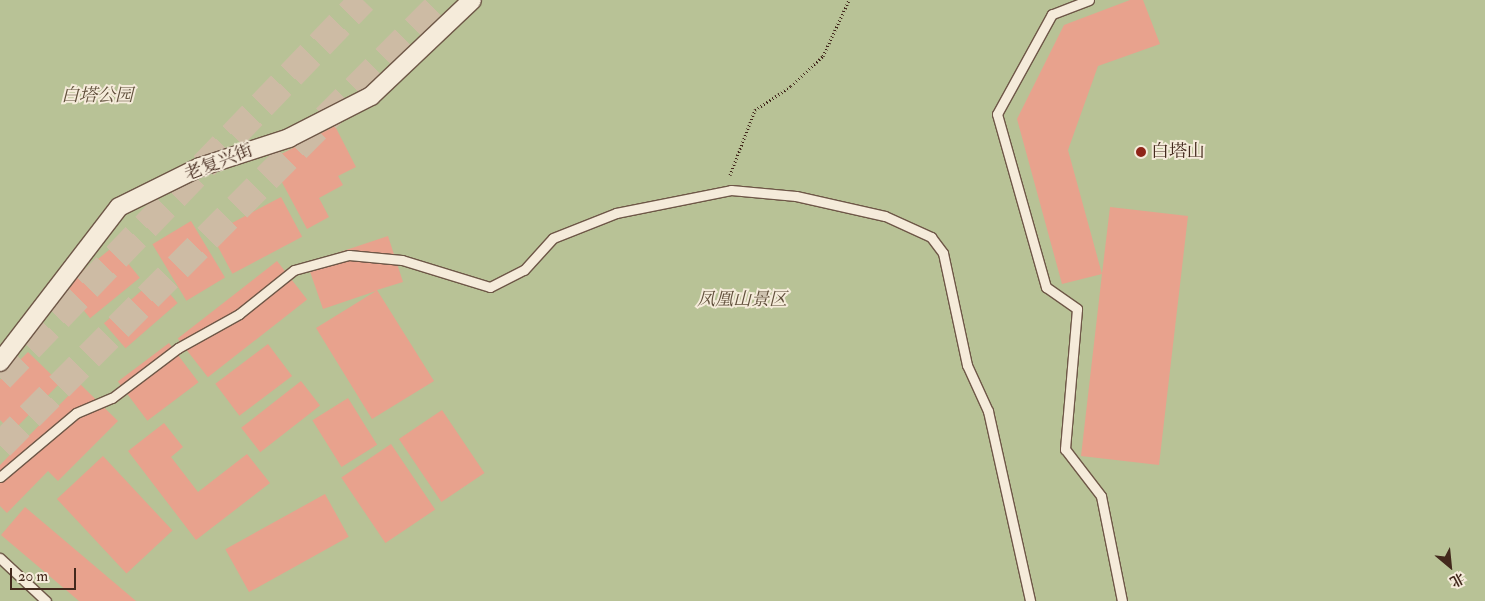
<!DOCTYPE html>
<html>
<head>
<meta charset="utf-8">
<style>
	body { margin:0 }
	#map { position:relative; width:1485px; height:601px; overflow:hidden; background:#f0e0c6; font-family:"IM FELL Double Pica","Noto Serif SC",serif }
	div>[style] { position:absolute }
	.green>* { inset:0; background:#b8c296; transform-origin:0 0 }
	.building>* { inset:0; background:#e8a28d; transform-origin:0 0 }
	.highway-tunnel>* { height:28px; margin-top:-14px; transform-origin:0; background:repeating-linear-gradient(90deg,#cdbba4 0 28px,transparent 0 42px) }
	.path>* { height:3px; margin-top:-1.5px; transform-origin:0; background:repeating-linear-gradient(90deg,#43291d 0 1px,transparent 0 3.5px) }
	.roads { filter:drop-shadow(1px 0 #6e5747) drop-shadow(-1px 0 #6e5747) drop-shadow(0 1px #6e5747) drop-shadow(0 -1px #6e5747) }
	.lane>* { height:9px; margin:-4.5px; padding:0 4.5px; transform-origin:4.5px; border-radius:4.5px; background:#f5ebda }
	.street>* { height:18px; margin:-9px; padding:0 9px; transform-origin:9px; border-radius:9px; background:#f5ebda }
	.dots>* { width:14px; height:14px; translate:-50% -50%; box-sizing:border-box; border:2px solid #f5ebda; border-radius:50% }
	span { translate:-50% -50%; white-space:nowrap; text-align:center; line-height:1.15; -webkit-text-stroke:4px #f5ebda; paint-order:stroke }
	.park-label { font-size:18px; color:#604f3b; font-style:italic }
	.poi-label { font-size:18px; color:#43291d }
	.left { translate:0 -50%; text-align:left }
	.street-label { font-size:18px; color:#43291d }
	.north { position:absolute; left:1425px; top:541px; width:50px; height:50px; -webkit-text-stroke:4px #f5ebda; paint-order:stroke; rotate:152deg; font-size:14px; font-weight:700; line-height:20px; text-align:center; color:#43291d }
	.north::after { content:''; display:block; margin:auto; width:18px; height:22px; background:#43291d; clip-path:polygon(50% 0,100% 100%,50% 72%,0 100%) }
	.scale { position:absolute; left:10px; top:568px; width:66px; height:22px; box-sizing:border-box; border:2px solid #43291d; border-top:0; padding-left:6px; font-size:15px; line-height:18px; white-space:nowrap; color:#43291d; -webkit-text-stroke:4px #f5ebda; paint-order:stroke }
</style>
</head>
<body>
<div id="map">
	<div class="green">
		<div style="left:0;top:0;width:1485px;height:601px"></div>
	</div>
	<div class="building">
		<div style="clip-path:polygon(1130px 0,1143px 0,1160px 44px,1098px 66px,1068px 150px,1102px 274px,1110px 207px,1188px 216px,1159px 465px,1081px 456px,1102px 274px,1062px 284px,1017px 119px,1064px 25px)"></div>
		<div style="clip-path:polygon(335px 126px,356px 167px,338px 176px,343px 185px,319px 198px,329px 217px,307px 229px,270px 160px)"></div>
		<div style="left:281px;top:197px;width:45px;height:79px;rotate:62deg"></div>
		<div style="left:191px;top:221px;width:66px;height:45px;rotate:59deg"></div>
		<div style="clip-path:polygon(388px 236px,403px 282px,377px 290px,434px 381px,372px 419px,316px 328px,376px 291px,323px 309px,307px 263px)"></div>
		<div style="left:114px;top:246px;width:41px;height:64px;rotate:51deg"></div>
		<div style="left:277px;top:261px;width:49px;height:126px;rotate:52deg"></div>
		<div style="left:156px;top:278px;width:33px;height:69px;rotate:49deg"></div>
		<div style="left:169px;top:343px;width:49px;height:64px;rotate:53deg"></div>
		<div style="left:268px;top:344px;width:40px;height:66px;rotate:53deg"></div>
		<div style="clip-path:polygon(28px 352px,60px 383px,12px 432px,0 420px,0 380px)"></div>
		<div style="left:301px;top:381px;width:31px;height:76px;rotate:52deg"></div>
		<div style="clip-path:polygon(80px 384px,118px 421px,58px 481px,48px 471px,7px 513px,0 506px,0 465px)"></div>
		<div style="left:348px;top:398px;width:55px;height:42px;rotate:58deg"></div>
		<div style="left:442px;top:410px;width:76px;height:52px;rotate:56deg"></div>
		<div style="clip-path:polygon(164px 423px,183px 447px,171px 457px,198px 492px,247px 454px,270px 483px,196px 540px,128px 451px)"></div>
		<div style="left:391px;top:444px;width:79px;height:60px;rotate:56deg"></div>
		<div style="left:103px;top:456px;width:102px;height:63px;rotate:47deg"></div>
		<div style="left:325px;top:494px;width:49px;height:114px;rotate:61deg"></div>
		<div style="clip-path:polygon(25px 507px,136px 601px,79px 601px,1px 535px)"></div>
	</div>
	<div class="highway-tunnel">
		<div style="left:0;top:378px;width:524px;rotate:-46.16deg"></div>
		<div style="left:0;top:446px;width:629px;rotate:-45.13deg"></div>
	</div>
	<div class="path">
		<div style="left:730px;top:175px;width:70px;rotate:-69deg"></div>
		<div style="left:755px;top:110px;width:43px;rotate:-33.7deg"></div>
		<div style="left:791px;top:86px;width:44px;rotate:-43.2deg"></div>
		<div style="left:823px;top:56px;width:62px;rotate:-65.1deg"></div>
	</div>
	<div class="roads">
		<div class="lane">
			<div style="left:1089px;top:0;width:40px;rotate:159deg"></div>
			<div style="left:1052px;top:14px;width:114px;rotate:118.8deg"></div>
			<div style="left:997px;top:114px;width:180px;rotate:74.2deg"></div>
			<div style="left:1046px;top:287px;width:38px;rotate:35deg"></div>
			<div style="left:1077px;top:309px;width:141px;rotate:94.9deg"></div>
			<div style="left:1065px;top:449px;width:59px;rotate:52.5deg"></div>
			<div style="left:1101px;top:496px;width:107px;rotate:78.7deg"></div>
			<div style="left:0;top:477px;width:99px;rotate:-40.1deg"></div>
			<div style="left:76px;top:413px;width:39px;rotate:-23deg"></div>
			<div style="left:112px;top:398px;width:83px;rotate:-37.1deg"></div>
			<div style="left:178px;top:348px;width:70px;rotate:-29.1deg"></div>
			<div style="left:239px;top:314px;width:70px;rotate:-38.7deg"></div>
			<div style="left:294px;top:270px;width:57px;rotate:-15.3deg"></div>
			<div style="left:349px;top:255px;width:53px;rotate:5.4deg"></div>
			<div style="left:402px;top:260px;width:92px;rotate:17.1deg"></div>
			<div style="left:490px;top:287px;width:38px;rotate:-27deg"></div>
			<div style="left:524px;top:270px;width:43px;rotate:-47.8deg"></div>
			<div style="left:553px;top:238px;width:68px;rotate:-21.6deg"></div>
			<div style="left:616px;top:213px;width:117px;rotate:-11.3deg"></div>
			<div style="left:731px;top:190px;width:65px;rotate:5.3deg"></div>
			<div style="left:796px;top:196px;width:91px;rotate:12.7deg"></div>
			<div style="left:885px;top:216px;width:51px;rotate:24.5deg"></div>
			<div style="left:931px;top:237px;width:20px;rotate:53deg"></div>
			<div style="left:943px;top:253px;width:115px;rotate:77.9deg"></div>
			<div style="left:967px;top:365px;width:51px;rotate:65.5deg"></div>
			<div style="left:988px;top:411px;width:195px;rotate:77.5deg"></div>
			<div style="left:0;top:558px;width:63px;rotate:43.1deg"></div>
		</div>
		<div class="street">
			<div style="left:0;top:362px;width:195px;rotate:-52.5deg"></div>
			<div style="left:119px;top:207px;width:90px;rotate:-26.3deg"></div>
			<div style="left:200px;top:167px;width:94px;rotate:-18deg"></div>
			<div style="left:289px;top:138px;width:92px;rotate:-27.1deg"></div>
			<div style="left:371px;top:96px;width:139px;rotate:-43.5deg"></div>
		</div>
	</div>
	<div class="dots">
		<div style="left:1141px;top:152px;background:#8f2418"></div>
	</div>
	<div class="park-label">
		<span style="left:97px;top:96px">白塔公园</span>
		<span style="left:742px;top:300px">凤凰山景区</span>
	</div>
	<div class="poi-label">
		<span class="left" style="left:1151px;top:152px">白塔山</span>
	</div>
	<div class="street-label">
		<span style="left:219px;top:163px;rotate:-21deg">老复兴街</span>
	</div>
	<div class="north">北</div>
	<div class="scale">20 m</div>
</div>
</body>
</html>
